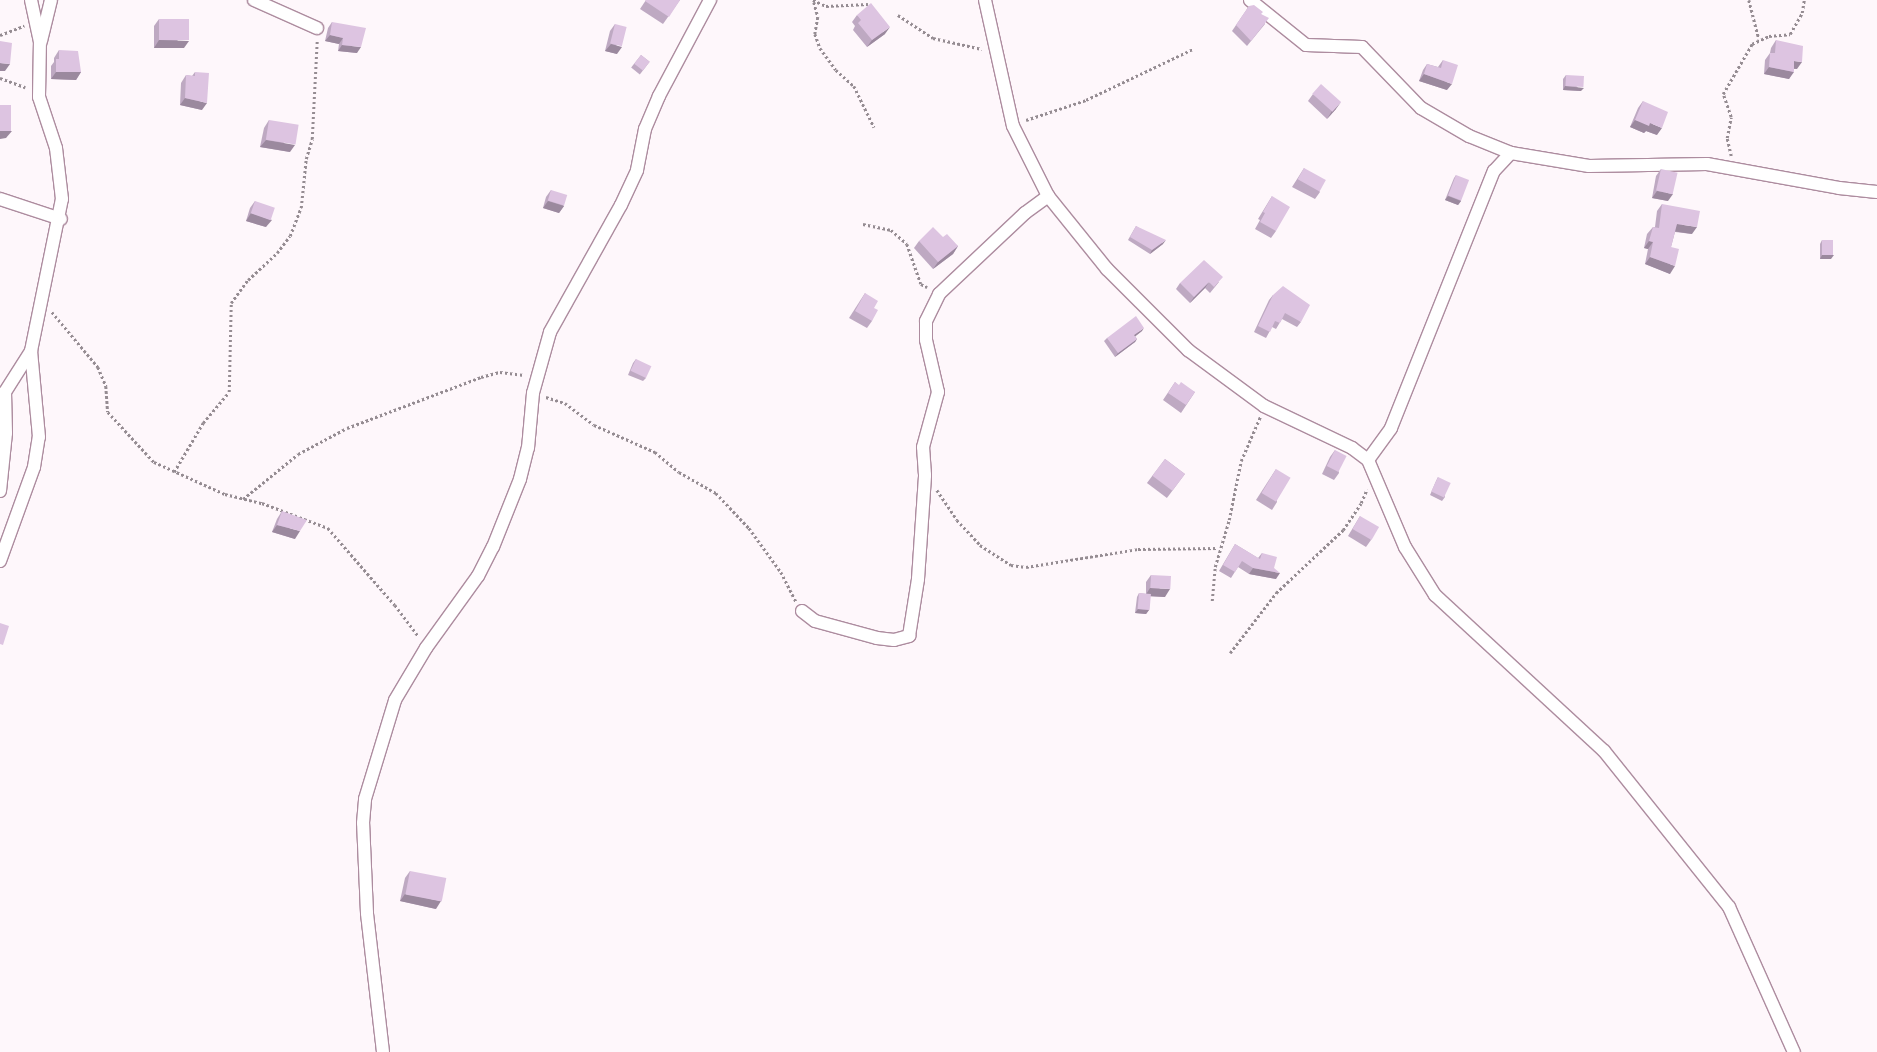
<!DOCTYPE html>
<html>
<head>
<meta charset="utf-8">
<style>
	body { margin:0 }
	#map { position:relative; width:1877px; height:1052px; overflow:hidden; background:#fef7fb; font-family:Montserrat,sans-serif }
	div>[style] { position:absolute }
	.path>* { height:2.5px; margin-top:-1.25px; transform-origin:0; background:repeating-linear-gradient(90deg,#958c92 0 2.5px,transparent 0 5px) }
	.roads { filter:drop-shadow(1px 0 #ad8c9f) drop-shadow(-1px 0 #ad8c9f) drop-shadow(0 1px #ad8c9f) drop-shadow(0 -1px #ad8c9f) }
	.minor>* { height:12px; margin:-6px; padding:0 6px; transform-origin:6px; border-radius:6px; background:#fff }
	.wall>* { inset:0; background:#bea9c2; transform-origin:0 0 }
	.shaded-wall>* { inset:0; background:#9b899e }
	.building>* { inset:0; background:#ddc4e1; transform-origin:0 0 }
	span { translate:-50% -50%; white-space:nowrap; text-align:center; line-height:1.15; -webkit-text-stroke:4px #fef7fb; paint-order:stroke }
</style>
</head>
<body>
<div id="map">
	<div class="path">
		<div style="left:813px;top:0;width:14px;rotate:25deg"></div>
		<div style="left:826px;top:6px;width:42px;rotate:-2.7deg"></div>
		<div style="left:1749px;top:0;width:40px;rotate:75.6deg"></div>
		<div style="left:814px;top:2px;width:16px;rotate:75deg"></div>
		<div style="left:818px;top:17px;width:17px;rotate:100deg"></div>
		<div style="left:815px;top:34px;width:15px;rotate:70deg"></div>
		<div style="left:820px;top:48px;width:27px;rotate:54deg"></div>
		<div style="left:836px;top:70px;width:24px;rotate:42deg"></div>
		<div style="left:854px;top:86px;width:46px;rotate:64deg"></div>
		<div style="left:898px;top:15px;width:42px;rotate:33.3deg"></div>
		<div style="left:933px;top:38px;width:50px;rotate:12.7deg"></div>
		<div style="left:0;top:35px;width:26px;rotate:-21deg"></div>
		<div style="left:0;top:78px;width:27px;rotate:20deg"></div>
		<div style="left:1026px;top:120px;width:63px;rotate:-18.4deg"></div>
		<div style="left:1086px;top:100px;width:119px;rotate:-25.5deg"></div>
		<div style="left:1731px;top:156px;width:18px;rotate:-103deg"></div>
		<div style="left:1727px;top:138px;width:21px;rotate:-79deg"></div>
		<div style="left:1731px;top:117px;width:24px;rotate:-109deg"></div>
		<div style="left:1723px;top:94px;width:58px;rotate:-59.9deg"></div>
		<div style="left:1752px;top:44px;width:19px;rotate:-25deg"></div>
		<div style="left:1769px;top:36px;width:21px;rotate:-5deg"></div>
		<div style="left:1790px;top:34px;width:24px;rotate:-60deg"></div>
		<div style="left:1802px;top:13px;width:13px;rotate:-81deg"></div>
		<div style="left:863px;top:224px;width:29px;rotate:12deg"></div>
		<div style="left:891px;top:230px;width:21px;rotate:41deg"></div>
		<div style="left:907px;top:244px;width:42px;rotate:70.7deg"></div>
		<div style="left:921px;top:284px;width:7px;rotate:27deg"></div>
		<div style="left:52px;top:312px;width:72px;rotate:50.1deg"></div>
		<div style="left:98px;top:367px;width:21px;rotate:67deg"></div>
		<div style="left:106px;top:386px;width:26px;rotate:86deg"></div>
		<div style="left:108px;top:412px;width:68px;rotate:47.4deg"></div>
		<div style="left:154px;top:462px;width:78px;rotate:24.3deg"></div>
		<div style="left:225px;top:494px;width:38px;rotate:14deg"></div>
		<div style="left:262px;top:503px;width:71px;rotate:20.7deg"></div>
		<div style="left:328px;top:528px;width:102px;rotate:49deg"></div>
		<div style="left:395px;top:605px;width:39px;rotate:53deg"></div>
		<div style="left:546px;top:397px;width:20px;rotate:18deg"></div>
		<div style="left:565px;top:403px;width:36px;rotate:37deg"></div>
		<div style="left:594px;top:425px;width:67px;rotate:23.9deg"></div>
		<div style="left:655px;top:452px;width:31px;rotate:40deg"></div>
		<div style="left:679px;top:472px;width:43px;rotate:29.6deg"></div>
		<div style="left:716px;top:493px;width:48px;rotate:46.7deg"></div>
		<div style="left:749px;top:528px;width:54px;rotate:54deg"></div>
		<div style="left:781px;top:572px;width:33px;rotate:63deg"></div>
		<div style="left:174px;top:472px;width:57px;rotate:-59.4deg"></div>
		<div style="left:203px;top:423px;width:40px;rotate:-50deg"></div>
		<div style="left:229px;top:392px;width:89px;rotate:-88.7deg"></div>
		<div style="left:231px;top:303px;width:29px;rotate:-54deg"></div>
		<div style="left:248px;top:280px;width:40px;rotate:-43deg"></div>
		<div style="left:277px;top:253px;width:21px;rotate:-53deg"></div>
		<div style="left:290px;top:236px;width:30px;rotate:-69deg"></div>
		<div style="left:301px;top:208px;width:49px;rotate:-84.2deg"></div>
		<div style="left:306px;top:159px;width:21px;rotate:-73deg"></div>
		<div style="left:312px;top:139px;width:98px;rotate:-87.1deg"></div>
		<div style="left:937px;top:490px;width:36px;rotate:56deg"></div>
		<div style="left:957px;top:520px;width:34px;rotate:47deg"></div>
		<div style="left:980px;top:545px;width:37px;rotate:33deg"></div>
		<div style="left:1011px;top:565px;width:15px;rotate:8deg"></div>
		<div style="left:1026px;top:567px;width:113px;rotate:-9.1deg"></div>
		<div style="left:1138px;top:549px;width:80px;rotate:-0.7deg"></div>
		<div style="left:243px;top:499px;width:71px;rotate:-39.3deg"></div>
		<div style="left:298px;top:454px;width:55px;rotate:-28deg"></div>
		<div style="left:347px;top:428px;width:143px;rotate:-20.8deg"></div>
		<div style="left:481px;top:377px;width:20px;rotate:-15deg"></div>
		<div style="left:500px;top:372px;width:24px;rotate:7deg"></div>
		<div style="left:1212px;top:601px;width:34px;rotate:-85deg"></div>
		<div style="left:1215px;top:567px;width:49px;rotate:-73.4deg"></div>
		<div style="left:1229px;top:520px;width:60px;rotate:-78.5deg"></div>
		<div style="left:1241px;top:461px;width:48px;rotate:-66.6deg"></div>
		<div style="left:1230px;top:653px;width:76px;rotate:-52.5deg"></div>
		<div style="left:1276px;top:593px;width:92px;rotate:-43.2deg"></div>
		<div style="left:1343px;top:530px;width:32px;rotate:-56deg"></div>
		<div style="left:1361px;top:503px;width:15px;rotate:-67deg"></div>
	</div>
	<div class="roads">
		<div class="minor">
			<div style="left:254px;top:0;width:69px;rotate:24deg"></div>
			<div style="left:985px;top:0;width:129px;rotate:77.5deg"></div>
			<div style="left:1013px;top:126px;width:78px;rotate:63.4deg"></div>
			<div style="left:1048px;top:196px;width:94px;rotate:51.1deg"></div>
			<div style="left:1107px;top:269px;width:115px;rotate:45deg"></div>
			<div style="left:1188px;top:350px;width:94px;rotate:36.4deg"></div>
			<div style="left:1264px;top:406px;width:98px;rotate:25.5deg"></div>
			<div style="left:1352px;top:448px;width:20px;rotate:37deg"></div>
			<div style="left:1368px;top:460px;width:95px;rotate:67deg"></div>
			<div style="left:1405px;top:547px;width:57px;rotate:58deg"></div>
			<div style="left:1435px;top:595px;width:230px;rotate:42.7deg"></div>
			<div style="left:1604px;top:751px;width:200px;rotate:51.3deg"></div>
			<div style="left:1729px;top:907px;width:159px;rotate:65.9deg"></div>
			<div style="left:1250px;top:0;width:72px;rotate:38.8deg"></div>
			<div style="left:1306px;top:45px;width:56px;rotate:2deg"></div>
			<div style="left:1362px;top:47px;width:85px;rotate:46deg"></div>
			<div style="left:1421px;top:108px;width:56px;rotate:30.3deg"></div>
			<div style="left:1469px;top:136px;width:45px;rotate:22deg"></div>
			<div style="left:1511px;top:153px;width:79px;rotate:9.5deg"></div>
			<div style="left:1589px;top:166px;width:118px;rotate:-1deg"></div>
			<div style="left:1707px;top:164px;width:134px;rotate:10.3deg"></div>
			<div style="left:1839px;top:188px;width:38px;rotate:6deg"></div>
			<div style="left:41px;top:41px;width:42px;rotate:-76.3deg"></div>
			<div style="left:0;top:199px;width:64px;rotate:18.2deg"></div>
			<div style="left:1368px;top:460px;width:39px;rotate:-54deg"></div>
			<div style="left:1391px;top:428px;width:277px;rotate:-68.2deg"></div>
			<div style="left:1494px;top:171px;width:25px;rotate:-47deg"></div>
			<div style="left:0;top:491px;width:58px;rotate:-84.1deg"></div>
			<div style="left:6px;top:433px;width:41px;rotate:-91.4deg"></div>
			<div style="left:5px;top:392px;width:49px;rotate:-57.6deg"></div>
			<div style="left:0;top:561px;width:100px;rotate:-70.1deg"></div>
			<div style="left:34px;top:467px;width:30px;rotate:-81deg"></div>
			<div style="left:39px;top:437px;width:86px;rotate:-95.3deg"></div>
			<div style="left:31px;top:351px;width:155px;rotate:-78.5deg"></div>
			<div style="left:62px;top:199px;width:51px;rotate:-96.7deg"></div>
			<div style="left:56px;top:148px;width:54px;rotate:-108.4deg"></div>
			<div style="left:39px;top:97px;width:55px;rotate:-89deg"></div>
			<div style="left:40px;top:42px;width:43px;rotate:-102.1deg"></div>
			<div style="left:802px;top:611px;width:16px;rotate:38deg"></div>
			<div style="left:815px;top:621px;width:64px;rotate:15.3deg"></div>
			<div style="left:877px;top:638px;width:17px;rotate:7deg"></div>
			<div style="left:894px;top:640px;width:16px;rotate:-15deg"></div>
			<div style="left:909px;top:636px;width:58px;rotate:-81deg"></div>
			<div style="left:918px;top:579px;width:104px;rotate:-86.1deg"></div>
			<div style="left:925px;top:475px;width:28px;rotate:-94deg"></div>
			<div style="left:923px;top:447px;width:57px;rotate:-74.7deg"></div>
			<div style="left:938px;top:392px;width:53px;rotate:-103deg"></div>
			<div style="left:926px;top:340px;width:19px;rotate:-90deg"></div>
			<div style="left:926px;top:321px;width:30px;rotate:-64deg"></div>
			<div style="left:939px;top:294px;width:118px;rotate:-43.3deg"></div>
			<div style="left:1025px;top:213px;width:29px;rotate:-36deg"></div>
			<div style="left:383px;top:1052px;width:140px;rotate:-96.6deg"></div>
			<div style="left:367px;top:913px;width:90px;rotate:-92.5deg"></div>
			<div style="left:363px;top:823px;width:24px;rotate:-85deg"></div>
			<div style="left:365px;top:799px;width:103px;rotate:-73.1deg"></div>
			<div style="left:395px;top:700px;width:61px;rotate:-59.2deg"></div>
			<div style="left:426px;top:648px;width:89px;rotate:-54.2deg"></div>
			<div style="left:478px;top:576px;width:33px;rotate:-63deg"></div>
			<div style="left:493px;top:547px;width:73px;rotate:-68.3deg"></div>
			<div style="left:520px;top:479px;width:32px;rotate:-76deg"></div>
			<div style="left:528px;top:448px;width:55px;rotate:-84.8deg"></div>
			<div style="left:533px;top:393px;width:63px;rotate:-74.4deg"></div>
			<div style="left:550px;top:332px;width:145px;rotate:-60.8deg"></div>
			<div style="left:621px;top:205px;width:38px;rotate:-65deg"></div>
			<div style="left:637px;top:170px;width:42px;rotate:-79deg"></div>
			<div style="left:645px;top:129px;width:36px;rotate:-67deg"></div>
			<div style="left:659px;top:96px;width:109px;rotate:-62deg"></div>
		</div>
	</div>
	<div class="wall">
		<div style="clip-path:polygon(646px 0,680px 0,663px 24px,640px 9px)"></div>
		<div style="clip-path:polygon(1249px 6px,1261px 14px,1265px 24px,1247px 46px,1232px 31px)"></div>
		<div style="clip-path:polygon(857px 15px,885px 34px,867px 47px,853px 30px,855px 26px,852px 22px)"></div>
		<div style="clip-path:polygon(159px 19px,184px 48px,154px 48px,154px 26px)"></div>
		<div style="clip-path:polygon(332px 22px,357px 53px,338px 51px,339px 44px,325px 41px,328px 28px)"></div>
		<div style="clip-path:polygon(615px 24px,617px 54px,605px 51px,610px 31px)"></div>
		<div style="clip-path:polygon(1776px 40px,1797px 69px,1794px 69px,1789px 79px,1764px 74px,1765px 60px,1770px 53px,1771px 48px)"></div>
		<div style="clip-path:polygon(59px 50px,81px 72px,76px 80px,51px 79px,51px 66px,54px 62px,54px 58px)"></div>
		<div style="left:641px;top:55px;width:11px;height:16px;rotate:38deg"></div>
		<div style="clip-path:polygon(1443px 60px,1447px 90px,1419px 81px,1423px 70px,1427px 64px,1438px 67px)"></div>
		<div style="clip-path:polygon(195px 72px,202px 110px,180px 105px,181px 83px,186px 75px,192px 76px)"></div>
		<div style="clip-path:polygon(1566px 75px,1581px 91px,1563px 90px,1563px 79px)"></div>
		<div style="clip-path:polygon(1313px 94px,1336px 109px,1327px 119px,1308px 101px)"></div>
		<div style="clip-path:polygon(1643px 101px,1657px 135px,1646px 131px,1644px 133px,1630px 127px,1638px 108px)"></div>
		<div style="clip-path:polygon(269px 120px,290px 152px,260px 147px,264px 128px)"></div>
		<div style="clip-path:polygon(1304px 168px,1320px 192px,1315px 199px,1292px 187px,1299px 176px)"></div>
		<div style="clip-path:polygon(1661px 169px,1668px 201px,1652px 198px,1656px 176px)"></div>
		<div style="clip-path:polygon(1456px 175px,1461px 201px,1458px 205px,1445px 200px,1454px 178px)"></div>
		<div style="clip-path:polygon(551px 190px,564px 206px,559px 213px,543px 208px,546px 197px)"></div>
		<div style="clip-path:polygon(1272px 196px,1276px 231px,1271px 238px,1255px 229px,1260px 220px,1258px 219px)"></div>
		<div style="clip-path:polygon(255px 201px,266px 227px,246px 221px,250px 208px)"></div>
		<div style="clip-path:polygon(1662px 204px,1692px 234px,1675px 232px,1671px 247px,1670px 274px,1645px 264px,1648px 249px,1644px 248px,1647px 234px,1653px 227px,1655px 227px,1657px 211px)"></div>
		<div style="clip-path:polygon(1136px 226px,1163px 244px,1150px 254px,1128px 240px)"></div>
		<div style="clip-path:polygon(943px 237px,958px 246px,953px 254px,933px 269px,914px 248px,919px 241px)"></div>
		<div style="clip-path:polygon(1822px 240px,1831px 259px,1820px 259px,1820px 244px)"></div>
		<div style="clip-path:polygon(1219px 282px,1210px 293px,1205px 288px,1190px 303px,1176px 289px,1180px 283px)"></div>
		<div style="clip-path:polygon(865px 293px,874px 308px,872px 321px,867px 328px,849px 318px)"></div>
		<div style="clip-path:polygon(1273px 295px,1301px 322px,1297px 327px,1282px 319px,1276px 329px,1272px 327px,1266px 338px,1254px 332px,1269px 300px)"></div>
		<div style="clip-path:polygon(1142px 331px,1135px 336px,1137px 339px,1135px 342px,1115px 357px,1104px 341px,1107px 338px)"></div>
		<div style="clip-path:polygon(636px 359px,646px 378px,643px 381px,628px 375px,633px 363px)"></div>
		<div style="clip-path:polygon(1175px 382px,1178px 385px,1195px 392px,1181px 413px,1163px 400px)"></div>
		<div style="clip-path:polygon(1335px 450px,1339px 473px,1334px 480px,1322px 474px,1330px 457px)"></div>
		<div style="left:1165px;top:459px;width:25px;height:30px;rotate:37deg"></div>
		<div style="clip-path:polygon(1276px 469px,1277px 502px,1272px 510px,1256px 500px)"></div>
		<div style="clip-path:polygon(1438px 477px,1445px 497px,1442px 501px,1430px 495px,1436px 481px)"></div>
		<div style="clip-path:polygon(282px 511px,295px 539px,272px 532px,277px 519px)"></div>
		<div style="clip-path:polygon(1360px 516px,1371px 540px,1366px 547px,1348px 536px)"></div>
		<div style="clip-path:polygon(1235px 544px,1258px 558px,1262px 553px,1274px 568px,1276px 579px,1249px 574px,1238px 567px,1231px 578px,1219px 571px)"></div>
		<div style="clip-path:polygon(1151px 575px,1165px 597px,1150px 596px,1149px 610px,1146px 614px,1135px 613px,1137px 597px,1139px 593px,1146px 594px,1146px 582px)"></div>
		<div style="clip-path:polygon(410px 871px,436px 909px,400px 901px,405px 878px)"></div>
	</div>
	<div class="shaded-wall">
		<div style="clip-path:polygon(890px 27px,885px 34px,867px 47px,872px 40px)"></div>
		<div style="clip-path:polygon(330px 35px,343px 38px,339px 44px,325px 41px)"></div>
		<div style="clip-path:polygon(159px 40px,189px 41px,184px 48px,154px 48px)"></div>
		<div style="clip-path:polygon(611px 44px,622px 47px,617px 54px,605px 51px)"></div>
		<div style="clip-path:polygon(342px 45px,361px 47px,357px 53px,338px 51px)"></div>
		<div style="clip-path:polygon(1794px 61px,1802px 62px,1797px 69px,1789px 68px)"></div>
		<div style="clip-path:polygon(0 63px,10px 64px,5px 71px,0 71px)"></div>
		<div style="clip-path:polygon(1769px 67px,1794px 72px,1789px 79px,1764px 74px)"></div>
		<div style="clip-path:polygon(56px 72px,81px 72px,76px 80px,51px 79px)"></div>
		<div style="clip-path:polygon(1424px 74px,1452px 84px,1447px 90px,1419px 81px)"></div>
		<div style="clip-path:polygon(1565px 86px,1584px 88px,1581px 91px,1563px 90px)"></div>
		<div style="clip-path:polygon(185px 98px,207px 103px,202px 110px,180px 105px)"></div>
		<div style="clip-path:polygon(1341px 102px,1336px 109px,1327px 119px,1332px 111px)"></div>
		<div style="clip-path:polygon(1635px 120px,1650px 123px,1662px 128px,1657px 135px,1646px 131px,1644px 133px,1630px 127px)"></div>
		<div style="clip-path:polygon(0 131px,12px 131px,6px 138px,0 139px)"></div>
		<div style="clip-path:polygon(266px 140px,295px 145px,290px 152px,260px 147px)"></div>
		<div style="clip-path:polygon(1657px 191px,1673px 194px,1668px 201px,1652px 198px)"></div>
		<div style="clip-path:polygon(1448px 196px,1461px 201px,1458px 205px,1445px 200px)"></div>
		<div style="clip-path:polygon(548px 201px,564px 206px,559px 213px,543px 208px)"></div>
		<div style="clip-path:polygon(251px 213px,272px 220px,266px 227px,246px 221px)"></div>
		<div style="clip-path:polygon(1677px 224px,1697px 227px,1692px 234px,1672px 231px)"></div>
		<div style="clip-path:polygon(1166px 240px,1163px 244px,1150px 254px,1152px 250px)"></div>
		<div style="clip-path:polygon(1649px 241px,1653px 242px,1648px 249px,1644px 248px)"></div>
		<div style="clip-path:polygon(958px 246px,953px 254px,933px 269px,938px 262px)"></div>
		<div style="clip-path:polygon(1822px 255px,1834px 255px,1831px 259px,1820px 259px)"></div>
		<div style="clip-path:polygon(1650px 257px,1675px 266px,1670px 274px,1645px 264px)"></div>
		<div style="clip-path:polygon(1209px 282px,1205px 288px,1190px 303px,1194px 297px)"></div>
		<div style="clip-path:polygon(1144px 328px,1142px 331px,1132px 339px,1134px 335px)"></div>
		<div style="clip-path:polygon(1137px 339px,1135px 342px,1115px 357px,1118px 353px)"></div>
		<div style="clip-path:polygon(277px 525px,300px 531px,295px 539px,272px 532px)"></div>
		<div style="clip-path:polygon(1253px 568px,1280px 573px,1276px 579px,1249px 574px)"></div>
		<div style="clip-path:polygon(1150px 588px,1170px 589px,1165px 597px,1145px 596px)"></div>
		<div style="clip-path:polygon(1138px 609px,1149px 610px,1146px 614px,1135px 613px)"></div>
		<div style="clip-path:polygon(405px 894px,441px 901px,436px 909px,400px 901px)"></div>
	</div>
	<div class="building">
		<div style="clip-path:polygon(646px 0,680px 0,669px 17px,645px 1px)"></div>
		<div style="clip-path:polygon(871px 3px,890px 27px,872px 40px,858px 23px,861px 20px,857px 15px)"></div>
		<div style="clip-path:polygon(1254px 5px,1263px 12px,1261px 14px,1269px 18px,1251px 41px,1236px 25px,1249px 6px)"></div>
		<div style="left:159px;top:19px;width:30px;height:21px"></div>
		<div style="clip-path:polygon(332px 22px,366px 28px,361px 47px,342px 45px,343px 38px,330px 35px)"></div>
		<div style="left:615px;top:24px;width:12px;height:20px;rotate:14deg"></div>
		<div style="clip-path:polygon(1776px 40px,1803px 46px,1802px 62px,1794px 61px,1794px 72px,1769px 67px,1770px 53px,1775px 53px)"></div>
		<div style="clip-path:polygon(0 41px,12px 43px,10px 64px,0 63px)"></div>
		<div style="clip-path:polygon(59px 50px,78px 51px,81px 72px,56px 72px,56px 59px,59px 59px)"></div>
		<div style="left:641px;top:55px;width:11px;height:11px;rotate:38deg"></div>
		<div style="clip-path:polygon(1443px 60px,1458px 65px,1452px 84px,1424px 74px,1427px 64px,1441px 68px)"></div>
		<div style="clip-path:polygon(195px 72px,209px 73px,207px 103px,185px 98px,186px 75px,195px 76px)"></div>
		<div style="left:1566px;top:75px;width:18px;height:11px;rotate:3deg"></div>
		<div style="left:1321px;top:84px;width:27px;height:13px;rotate:42deg"></div>
		<div style="clip-path:polygon(1643px 101px,1668px 112px,1662px 128px,1650px 123px,1649px 126px,1635px 120px)"></div>
		<div style="left:0;top:105px;width:11px;height:26px"></div>
		<div style="left:269px;top:120px;width:30px;height:20px;rotate:9deg"></div>
		<div style="left:1304px;top:168px;width:25px;height:13px;rotate:29deg"></div>
		<div style="left:1661px;top:169px;width:17px;height:22px;rotate:13deg"></div>
		<div style="left:1456px;top:175px;width:14px;height:22px;rotate:21deg"></div>
		<div style="left:551px;top:190px;width:17px;height:11px;rotate:17deg"></div>
		<div style="clip-path:polygon(1272px 196px,1290px 207px,1276px 231px,1260px 222px,1265px 213px,1263px 212px)"></div>
		<div style="left:255px;top:201px;width:21px;height:13px;rotate:19deg"></div>
		<div style="clip-path:polygon(1662px 204px,1700px 211px,1697px 227px,1677px 224px,1671px 247px,1679px 249px,1675px 266px,1650px 257px,1653px 242px,1649px 241px,1653px 227px,1659px 228px)"></div>
		<div style="clip-path:polygon(1136px 226px,1166px 240px,1152px 250px,1130px 237px)"></div>
		<div style="clip-path:polygon(933px 227px,943px 237px,947px 234px,958px 246px,938px 262px,919px 241px)"></div>
		<div style="left:1822px;top:240px;width:11px;height:15px"></div>
		<div style="clip-path:polygon(1204px 260px,1223px 277px,1214px 287px,1209px 282px,1194px 297px,1180px 283px)"></div>
		<div style="clip-path:polygon(1283px 286px,1310px 305px,1301px 322px,1285px 313px,1280px 323px,1275px 321px,1270px 332px,1258px 326px,1273px 295px)"></div>
		<div style="clip-path:polygon(865px 293px,878px 301px,874px 308px,878px 310px,872px 321px,855px 311px)"></div>
		<div style="clip-path:polygon(1136px 316px,1144px 328px,1134px 335px,1137px 339px,1118px 353px,1107px 338px)"></div>
		<div style="left:636px;top:359px;width:17px;height:13px;rotate:25deg"></div>
		<div style="clip-path:polygon(1175px 382px,1179px 385px,1181px 382px,1195px 392px,1186px 405px,1168px 393px)"></div>
		<div style="left:1335px;top:450px;width:13px;height:18px;rotate:27deg"></div>
		<div style="left:1165px;top:459px;width:25px;height:21px;rotate:37deg"></div>
		<div style="left:1276px;top:469px;width:17px;height:28px;rotate:31deg"></div>
		<div style="left:1438px;top:477px;width:14px;height:16px;rotate:25deg"></div>
		<div style="clip-path:polygon(282px 511px,307px 520px,300px 531px,277px 525px)"></div>
		<div style="left:1360px;top:516px;width:22px;height:15px;rotate:30deg"></div>
		<div style="clip-path:polygon(1235px 544px,1260px 559px,1262px 553px,1277px 557px,1274px 568px,1280px 573px,1253px 568px,1242px 561px,1235px 572px,1223px 565px)"></div>
		<div style="left:1151px;top:575px;width:20px;height:13px;rotate:3deg"></div>
		<div style="left:1139px;top:593px;width:12px;height:16px;rotate:5deg"></div>
		<div style="clip-path:polygon(0 623px,9px 626px,3px 645px,0 644px)"></div>
		<div style="left:410px;top:871px;width:37px;height:24px;rotate:11deg"></div>
	</div>
</div>
</body>
</html>
